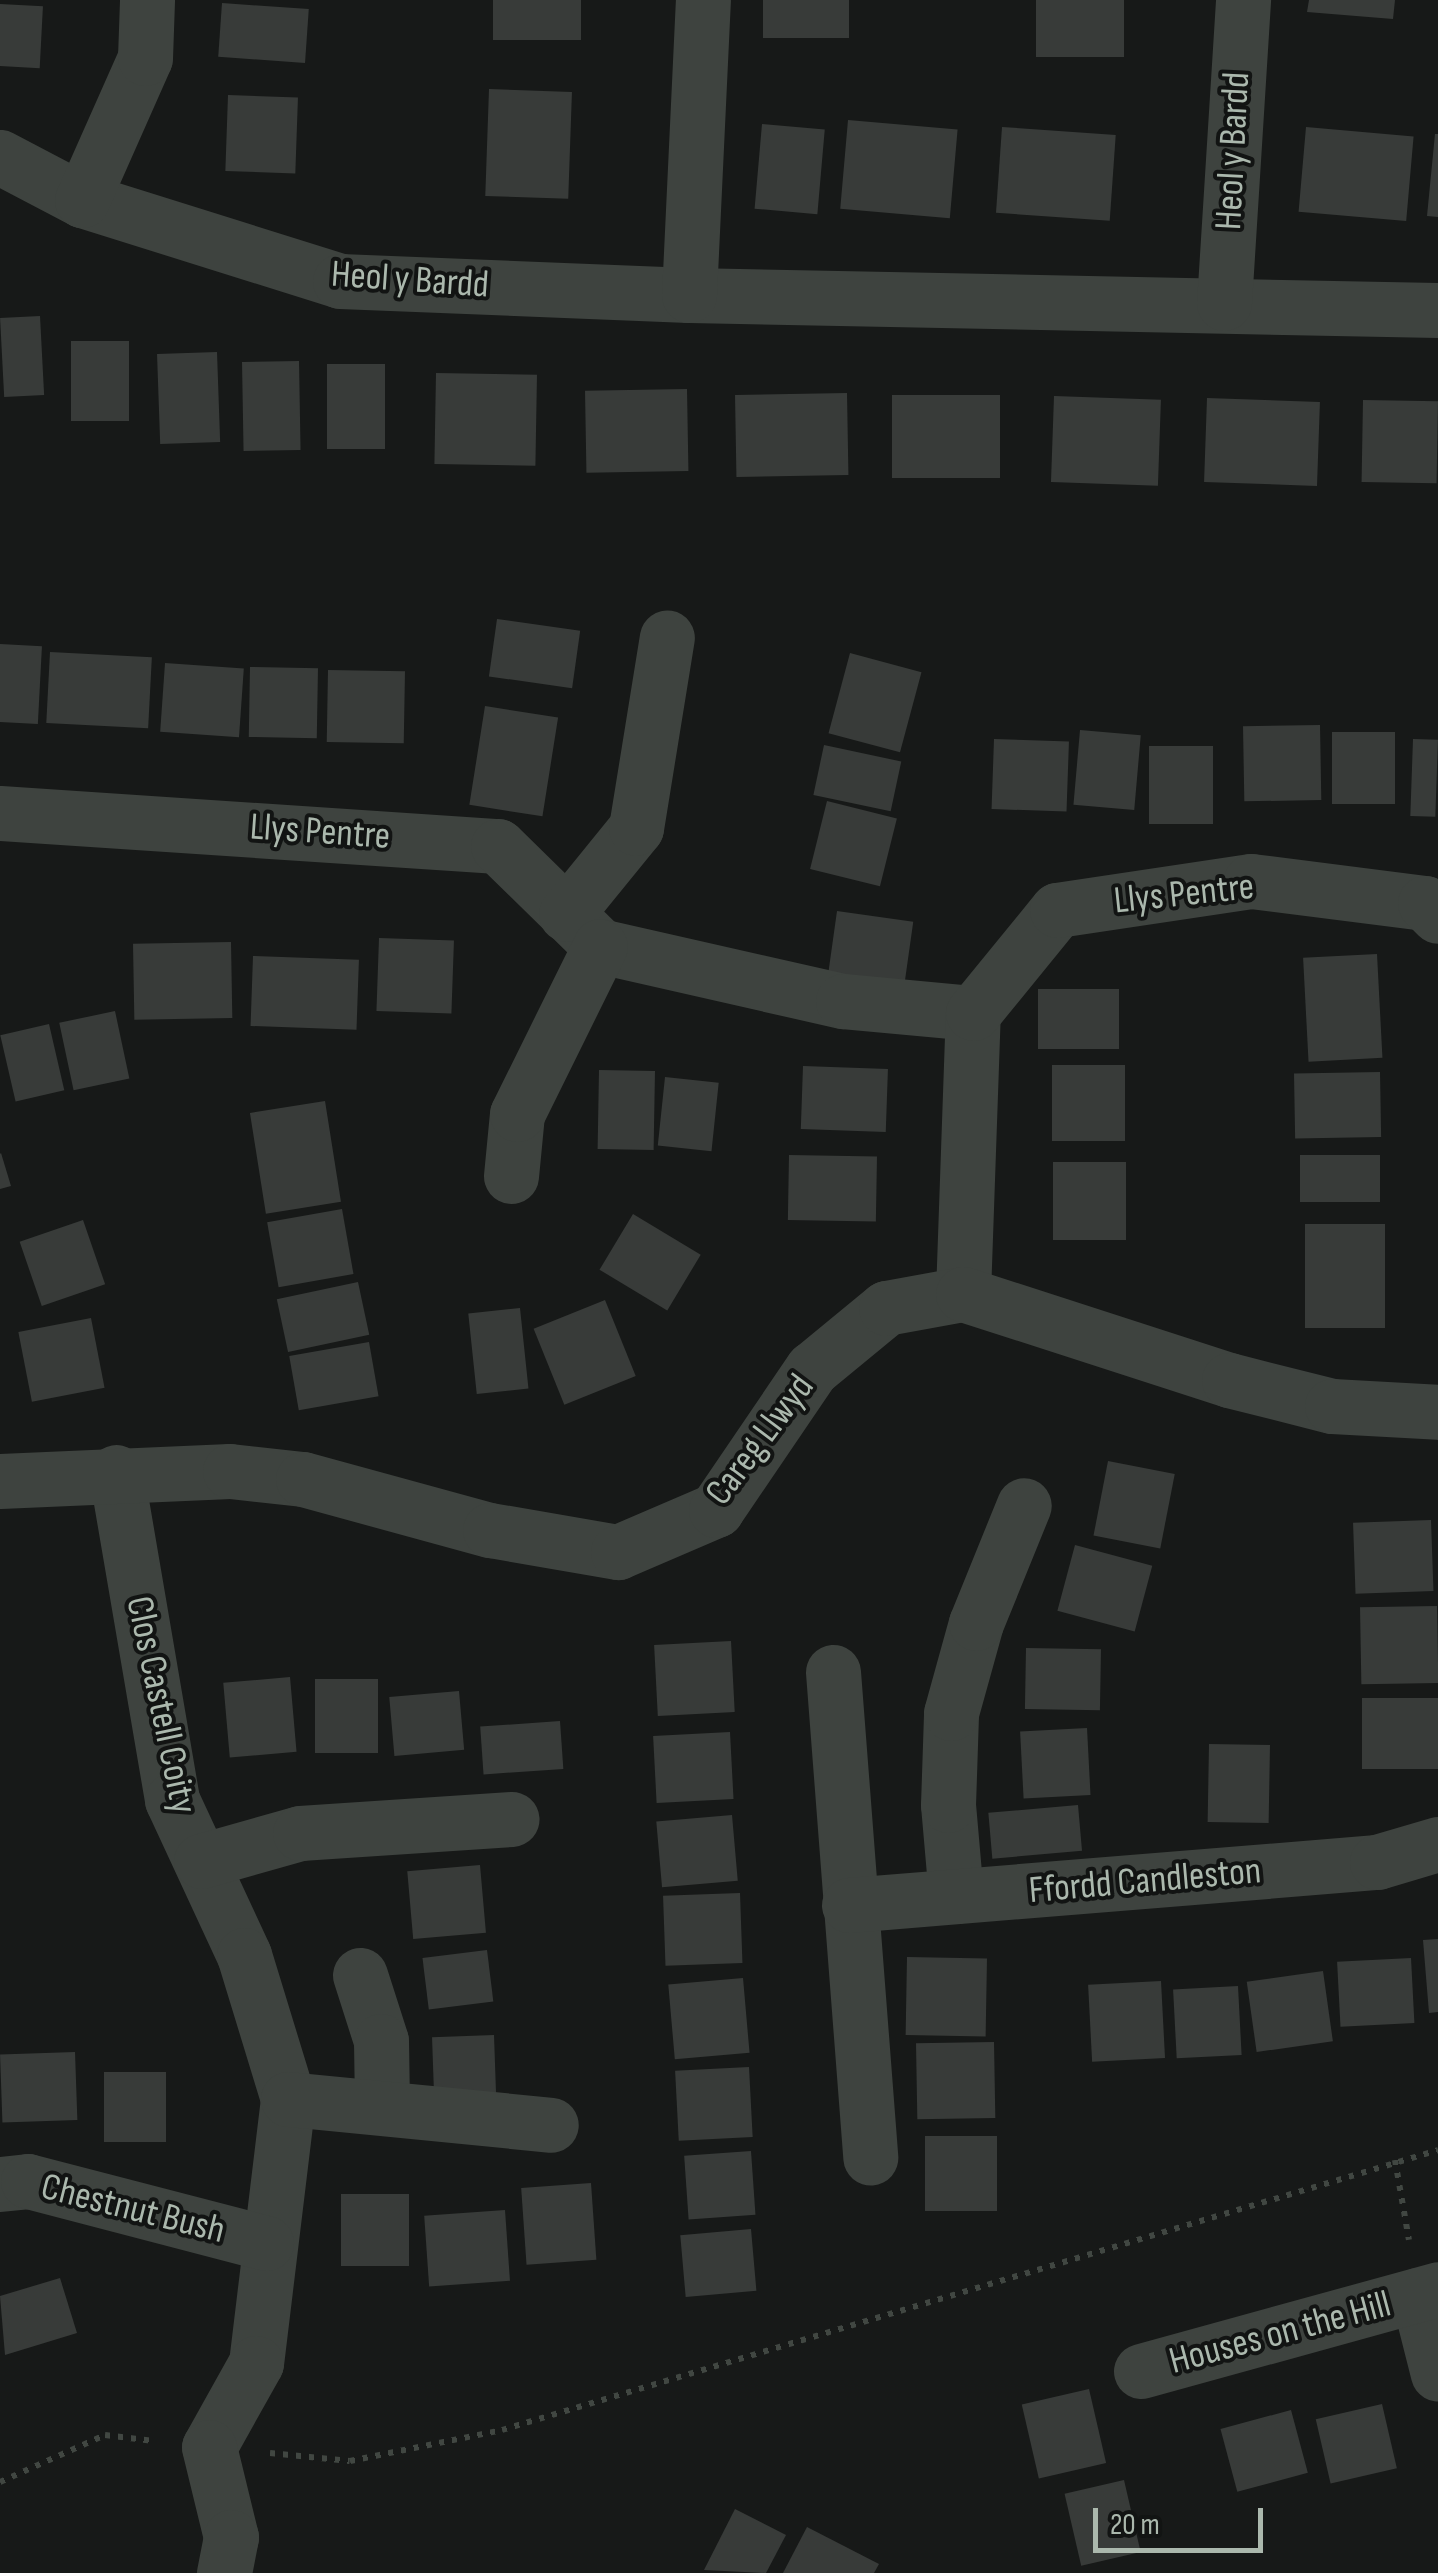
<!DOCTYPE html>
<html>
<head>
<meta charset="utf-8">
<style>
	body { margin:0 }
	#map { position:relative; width:1438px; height:2573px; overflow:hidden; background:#171918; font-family:"Sofia Sans Condensed",sans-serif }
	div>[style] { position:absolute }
	.building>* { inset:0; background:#383b39; transform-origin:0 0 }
	.path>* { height:6px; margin-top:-3px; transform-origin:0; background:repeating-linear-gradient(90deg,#414742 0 5px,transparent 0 13px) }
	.minor>* { height:55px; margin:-27.5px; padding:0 27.5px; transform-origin:27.5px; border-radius:27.5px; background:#3e433f }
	span { translate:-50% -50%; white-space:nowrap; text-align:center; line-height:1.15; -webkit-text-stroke:8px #121413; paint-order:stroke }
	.street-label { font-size:38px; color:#abb8ad }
	.scale { position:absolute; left:1093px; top:2508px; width:170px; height:45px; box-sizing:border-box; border:5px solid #abb8ad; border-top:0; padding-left:12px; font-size:30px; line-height:35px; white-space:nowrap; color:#abb8ad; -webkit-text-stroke:8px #121413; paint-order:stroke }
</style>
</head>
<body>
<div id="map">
	<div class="building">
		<div style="left:493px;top:0;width:88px;height:40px"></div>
		<div style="left:763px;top:0;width:86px;height:38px"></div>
		<div style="left:1036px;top:0;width:88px;height:57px"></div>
		<div style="clip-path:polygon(1309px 0,1395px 0,1393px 19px,1307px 12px)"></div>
		<div style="left:222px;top:3px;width:87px;height:54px;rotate:4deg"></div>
		<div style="left:0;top:4px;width:43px;height:62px;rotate:3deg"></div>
		<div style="left:489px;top:89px;width:83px;height:107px;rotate:2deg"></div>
		<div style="left:228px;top:95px;width:70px;height:76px;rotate:2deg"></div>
		<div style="left:848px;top:120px;width:110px;height:89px;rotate:5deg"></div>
		<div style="left:762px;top:124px;width:63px;height:85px;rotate:5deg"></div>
		<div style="left:1002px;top:127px;width:114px;height:86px;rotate:4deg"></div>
		<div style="left:1306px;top:127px;width:108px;height:85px;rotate:5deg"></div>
		<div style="clip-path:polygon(1435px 134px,1438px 134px,1438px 217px,1427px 216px)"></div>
		<div style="left:40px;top:316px;width:79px;height:40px;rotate:87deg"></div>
		<div style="left:71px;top:341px;width:58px;height:80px"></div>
		<div style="left:217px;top:352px;width:90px;height:60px;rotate:88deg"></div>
		<div style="left:299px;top:361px;width:89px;height:57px;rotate:89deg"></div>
		<div style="left:327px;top:364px;width:58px;height:85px"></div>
		<div style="left:436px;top:373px;width:101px;height:91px;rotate:1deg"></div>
		<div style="left:687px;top:389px;width:82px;height:102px;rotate:89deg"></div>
		<div style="left:847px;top:393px;width:82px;height:112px;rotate:89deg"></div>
		<div style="left:1000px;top:395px;width:83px;height:108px;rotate:90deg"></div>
		<div style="left:1054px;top:396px;width:107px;height:86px;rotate:2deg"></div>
		<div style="left:1207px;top:398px;width:113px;height:84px;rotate:2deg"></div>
		<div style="left:1363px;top:400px;width:75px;height:82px;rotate:1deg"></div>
		<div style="left:497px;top:619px;width:84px;height:58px;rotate:8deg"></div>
		<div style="left:0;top:644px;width:42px;height:78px;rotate:3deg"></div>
		<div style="left:50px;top:652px;width:102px;height:71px;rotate:3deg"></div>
		<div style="left:850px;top:653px;width:74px;height:83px;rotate:15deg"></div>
		<div style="left:165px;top:663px;width:79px;height:69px;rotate:4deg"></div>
		<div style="left:250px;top:667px;width:68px;height:70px;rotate:1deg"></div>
		<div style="left:328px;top:670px;width:77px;height:72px;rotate:1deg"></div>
		<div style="left:485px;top:706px;width:74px;height:100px;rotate:9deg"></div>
		<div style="left:1320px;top:725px;width:75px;height:77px;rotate:89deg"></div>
		<div style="left:1080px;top:730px;width:61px;height:75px;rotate:5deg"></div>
		<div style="left:1332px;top:732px;width:63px;height:72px"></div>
		<div style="left:994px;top:739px;width:75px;height:70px;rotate:2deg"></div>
		<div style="left:1413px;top:739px;width:25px;height:77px;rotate:2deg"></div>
		<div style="left:824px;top:745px;width:79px;height:51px;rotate:12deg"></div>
		<div style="left:1149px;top:746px;width:64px;height:78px"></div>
		<div style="left:827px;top:801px;width:72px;height:70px;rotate:14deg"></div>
		<div style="left:837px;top:911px;width:77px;height:63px;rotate:8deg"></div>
		<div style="left:379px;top:938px;width:75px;height:73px;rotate:2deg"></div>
		<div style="left:231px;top:942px;width:76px;height:98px;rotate:89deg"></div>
		<div style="left:1377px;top:954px;width:104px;height:74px;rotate:87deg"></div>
		<div style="left:253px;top:956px;width:106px;height:70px;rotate:2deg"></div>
		<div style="left:1038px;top:989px;width:81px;height:60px"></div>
		<div style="left:115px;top:1011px;width:69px;height:57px;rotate:78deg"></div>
		<div style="left:49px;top:1024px;width:68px;height:50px;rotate:77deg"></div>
		<div style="left:1052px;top:1065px;width:73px;height:76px"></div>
		<div style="left:803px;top:1066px;width:85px;height:63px;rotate:2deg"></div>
		<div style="left:599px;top:1070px;width:56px;height:79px;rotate:1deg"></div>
		<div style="left:1380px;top:1072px;width:65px;height:86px;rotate:89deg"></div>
		<div style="left:665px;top:1077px;width:54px;height:69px;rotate:6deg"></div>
		<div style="left:325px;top:1101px;width:102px;height:76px;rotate:81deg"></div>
		<div style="clip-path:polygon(1px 1153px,11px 1186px,0 1189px,0 1154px)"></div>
		<div style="left:789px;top:1155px;width:88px;height:65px;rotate:1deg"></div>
		<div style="left:1300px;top:1155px;width:80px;height:47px"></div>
		<div style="left:1053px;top:1162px;width:73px;height:78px"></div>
		<div style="left:342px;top:1209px;width:66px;height:76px;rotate:80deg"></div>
		<div style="left:633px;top:1214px;width:79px;height:65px;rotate:31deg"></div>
		<div style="left:83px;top:1220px;width:68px;height:67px;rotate:71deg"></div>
		<div style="left:1385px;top:1224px;width:104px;height:80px;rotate:90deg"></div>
		<div style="left:358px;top:1282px;width:54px;height:83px;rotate:78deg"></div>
		<div style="left:605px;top:1300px;width:82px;height:77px;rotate:68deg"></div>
		<div style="left:520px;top:1308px;width:81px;height:52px;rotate:84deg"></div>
		<div style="left:91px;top:1318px;width:71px;height:74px;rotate:79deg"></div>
		<div style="left:369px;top:1342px;width:55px;height:81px;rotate:80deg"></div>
		<div style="left:1108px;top:1461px;width:68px;height:76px;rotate:11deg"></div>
		<div style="left:1431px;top:1520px;width:71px;height:78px;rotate:88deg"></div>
		<div style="left:1075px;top:1545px;width:80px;height:68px;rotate:15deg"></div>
		<div style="left:1437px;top:1606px;width:77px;height:77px;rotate:89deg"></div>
		<div style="left:731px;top:1641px;width:71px;height:77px;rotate:87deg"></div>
		<div style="left:1026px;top:1648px;width:75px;height:61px;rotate:1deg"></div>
		<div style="left:290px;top:1677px;width:75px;height:67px;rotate:85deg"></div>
		<div style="left:315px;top:1679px;width:63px;height:74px"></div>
		<div style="left:459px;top:1691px;width:59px;height:70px;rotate:85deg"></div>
		<div style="left:1438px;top:1698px;width:71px;height:76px;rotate:90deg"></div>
		<div style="left:560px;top:1721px;width:48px;height:80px;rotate:86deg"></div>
		<div style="left:1087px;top:1728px;width:67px;height:67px;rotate:87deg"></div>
		<div style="left:730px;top:1732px;width:67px;height:77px;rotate:87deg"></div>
		<div style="left:1209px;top:1744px;width:61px;height:78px;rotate:1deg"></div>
		<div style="left:1078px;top:1805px;width:46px;height:90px;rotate:85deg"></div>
		<div style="left:732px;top:1815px;width:66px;height:76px;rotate:85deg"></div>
		<div style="left:480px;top:1865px;width:68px;height:73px;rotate:85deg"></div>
		<div style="left:740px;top:1893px;width:70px;height:77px;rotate:88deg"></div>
		<div style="clip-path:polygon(1438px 1939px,1438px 2012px,1429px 2013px,1423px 1940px)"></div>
		<div style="left:487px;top:1950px;width:52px;height:65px;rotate:83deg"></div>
		<div style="left:907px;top:1957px;width:80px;height:78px;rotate:1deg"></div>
		<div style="left:1411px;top:1958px;width:65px;height:74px;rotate:87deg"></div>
		<div style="left:1323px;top:1971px;width:71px;height:77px;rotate:82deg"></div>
		<div style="left:743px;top:1978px;width:75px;height:75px;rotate:85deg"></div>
		<div style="left:1161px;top:1981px;width:77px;height:73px;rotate:87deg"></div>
		<div style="left:1238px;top:1986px;width:69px;height:65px;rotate:87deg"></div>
		<div style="left:494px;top:2035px;width:71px;height:62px;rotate:88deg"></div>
		<div style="left:994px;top:2042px;width:76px;height:78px;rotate:89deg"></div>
		<div style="left:75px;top:2052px;width:68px;height:75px;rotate:88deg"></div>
		<div style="left:749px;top:2067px;width:70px;height:74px;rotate:87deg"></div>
		<div style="left:104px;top:2072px;width:62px;height:70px"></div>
		<div style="left:925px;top:2136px;width:72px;height:75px"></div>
		<div style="left:751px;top:2151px;width:64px;height:67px;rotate:86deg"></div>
		<div style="left:591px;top:2183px;width:77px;height:70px;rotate:86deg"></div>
		<div style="left:341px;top:2194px;width:68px;height:72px"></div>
		<div style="left:505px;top:2210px;width:71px;height:81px;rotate:86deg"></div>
		<div style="left:751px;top:2229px;width:62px;height:71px;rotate:85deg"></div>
		<div style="clip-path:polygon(60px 2278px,77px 2333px,5px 2355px,0 2296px)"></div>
		<div style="left:1089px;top:2389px;width:76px;height:69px;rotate:77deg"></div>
		<div style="left:1382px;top:2404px;width:66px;height:68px;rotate:77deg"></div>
		<div style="left:1291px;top:2410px;width:65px;height:73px;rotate:75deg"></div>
		<div style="left:1124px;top:2480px;width:74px;height:61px;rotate:77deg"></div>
		<div style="clip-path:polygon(735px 2509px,786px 2535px,766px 2573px,704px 2570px)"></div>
		<div style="clip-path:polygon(807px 2527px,879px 2564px,874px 2573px,783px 2573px)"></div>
	</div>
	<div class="path">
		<div style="left:1395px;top:2160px;width:81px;rotate:80.1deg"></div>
		<div style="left:270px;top:2453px;width:80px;rotate:5.7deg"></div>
		<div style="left:350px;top:2461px;width:155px;rotate:-11.5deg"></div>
		<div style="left:502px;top:2430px;width:977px;rotate:-16.65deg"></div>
		<div style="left:0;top:2482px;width:115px;rotate:-24.1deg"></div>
		<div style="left:105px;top:2435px;width:49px;rotate:7deg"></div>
	</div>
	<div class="minor">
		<div style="left:0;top:157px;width:93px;rotate:27.7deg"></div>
		<div style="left:82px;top:200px;width:270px;rotate:17.4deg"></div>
		<div style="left:340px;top:281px;width:349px;rotate:2.3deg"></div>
		<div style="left:689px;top:295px;width:749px;rotate:1.15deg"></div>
		<div style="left:82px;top:200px;width:155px;rotate:-66.1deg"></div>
		<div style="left:145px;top:58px;width:58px;rotate:-88deg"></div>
		<div style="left:689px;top:295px;width:295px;rotate:-87.3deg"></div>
		<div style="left:1224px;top:303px;width:304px;rotate:-86.4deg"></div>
		<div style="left:0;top:813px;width:499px;rotate:3.8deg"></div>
		<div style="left:498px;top:846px;width:143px;rotate:44.4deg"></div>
		<div style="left:600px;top:946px;width:249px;rotate:12.8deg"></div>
		<div style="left:843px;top:1001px;width:131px;rotate:5.3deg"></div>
		<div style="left:566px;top:914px;width:111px;rotate:-50.9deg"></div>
		<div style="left:636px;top:828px;width:193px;rotate:-80.8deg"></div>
		<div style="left:511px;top:1176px;width:62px;rotate:-84.5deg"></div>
		<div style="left:517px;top:1114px;width:187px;rotate:-63.7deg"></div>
		<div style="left:963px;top:1294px;width:281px;rotate:-88deg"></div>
		<div style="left:973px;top:1013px;width:133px;rotate:-50.8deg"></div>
		<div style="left:1057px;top:910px;width:196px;rotate:-8.5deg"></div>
		<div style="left:1251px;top:881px;width:175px;rotate:7.2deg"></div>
		<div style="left:1425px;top:903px;width:18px;rotate:45deg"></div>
		<div style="left:116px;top:1472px;width:333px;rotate:80.3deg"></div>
		<div style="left:172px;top:1800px;width:171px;rotate:65.1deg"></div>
		<div style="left:244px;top:1955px;width:151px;rotate:73deg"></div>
		<div style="left:288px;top:2099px;width:266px;rotate:96.9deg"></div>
		<div style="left:256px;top:2363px;width:96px;rotate:119.2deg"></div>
		<div style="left:209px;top:2447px;width:93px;rotate:76.3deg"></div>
		<div style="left:231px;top:2537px;width:37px;rotate:101deg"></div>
		<div style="left:0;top:1481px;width:230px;rotate:-2.5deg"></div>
		<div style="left:230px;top:1471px;width:73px;rotate:6.3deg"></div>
		<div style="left:303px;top:1479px;width:194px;rotate:15.3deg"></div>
		<div style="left:490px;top:1530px;width:130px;rotate:9.8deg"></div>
		<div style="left:618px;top:1552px;width:107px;rotate:-23.2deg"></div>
		<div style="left:716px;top:1510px;width:171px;rotate:-55.8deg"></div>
		<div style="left:812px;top:1369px;width:96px;rotate:-39.5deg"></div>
		<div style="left:886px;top:1308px;width:78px;rotate:-10.3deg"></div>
		<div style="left:963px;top:1294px;width:280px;rotate:17.9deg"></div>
		<div style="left:1229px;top:1380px;width:106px;rotate:14.2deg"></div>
		<div style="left:1332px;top:1406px;width:106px;rotate:3.2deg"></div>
		<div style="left:833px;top:1672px;width:487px;rotate:85.6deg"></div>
		<div style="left:201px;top:1861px;width:103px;rotate:-15.8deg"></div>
		<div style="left:300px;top:1833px;width:212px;rotate:-3.8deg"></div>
		<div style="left:956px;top:1896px;width:91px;rotate:-95deg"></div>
		<div style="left:948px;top:1805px;width:92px;rotate:-88.1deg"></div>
		<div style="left:951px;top:1713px;width:93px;rotate:-74.5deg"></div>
		<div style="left:976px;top:1623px;width:127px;rotate:-67.9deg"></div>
		<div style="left:849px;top:1905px;width:530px;rotate:-4.66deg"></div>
		<div style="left:1377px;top:1862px;width:64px;rotate:-16.4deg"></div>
		<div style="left:360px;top:1975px;width:69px;rotate:72.3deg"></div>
		<div style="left:381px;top:2041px;width:64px;rotate:89.1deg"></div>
		<div style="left:288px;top:2099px;width:264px;rotate:5.6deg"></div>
		<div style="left:0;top:2184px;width:28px;rotate:-6deg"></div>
		<div style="left:28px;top:2181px;width:246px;rotate:14.6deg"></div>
		<div style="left:1418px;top:2295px;width:81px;rotate:75.8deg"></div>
		<div style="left:1141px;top:2371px;width:308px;rotate:-15.4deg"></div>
	</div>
	<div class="street-label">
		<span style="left:1233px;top:151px;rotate:-87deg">Heol y Bardd</span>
		<span style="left:410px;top:280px;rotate:4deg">Heol y Bardd</span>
		<span style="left:320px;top:832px;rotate:4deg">Llys Pentre</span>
		<span style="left:1184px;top:894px;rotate:-6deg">Llys Pentre</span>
		<span style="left:760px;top:1440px;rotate:-53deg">Careg Llwyd</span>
		<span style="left:161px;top:1705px;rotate:78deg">Clos Castell Coity</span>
		<span style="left:1145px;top:1881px;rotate:-5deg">Ffordd Candleston</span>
		<span style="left:133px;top:2209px;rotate:14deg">Chestnut Bush</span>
		<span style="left:1280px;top:2333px;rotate:-15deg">Houses on the Hill</span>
	</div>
	<div class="scale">20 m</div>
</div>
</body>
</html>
